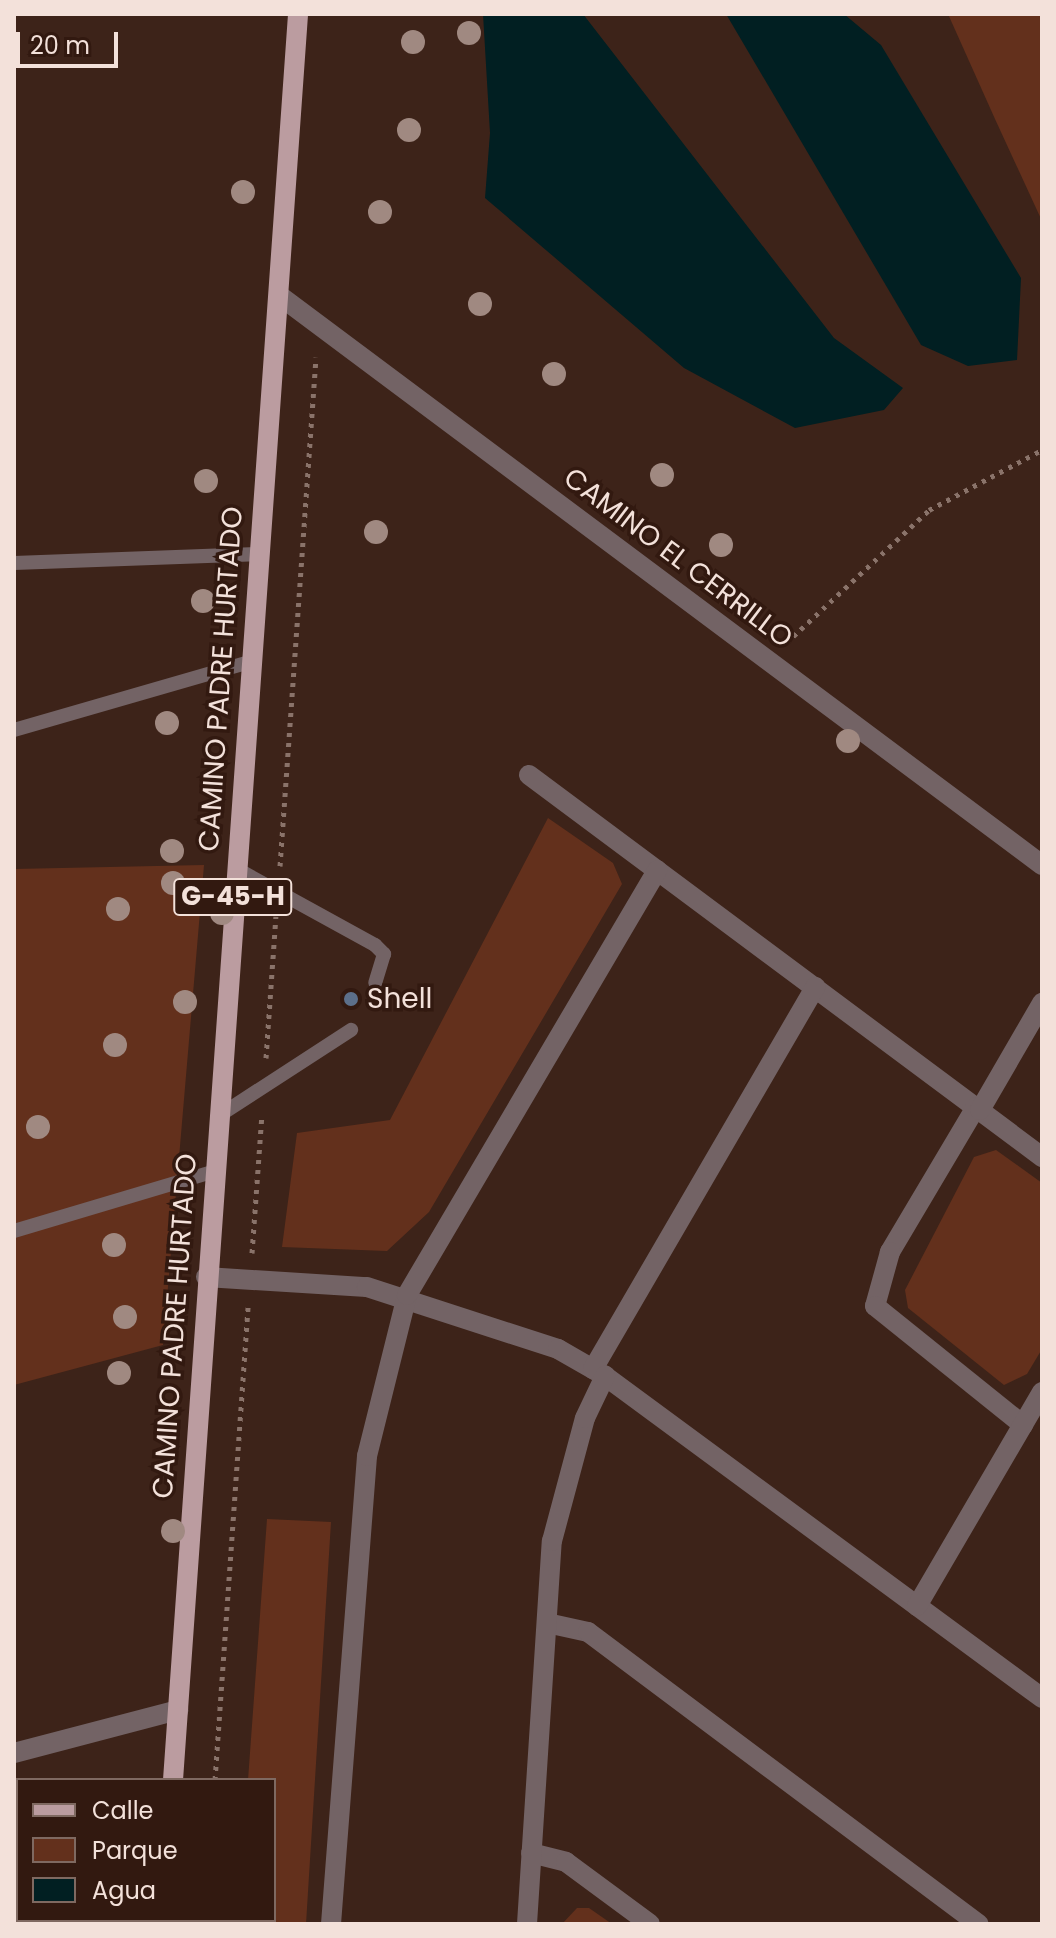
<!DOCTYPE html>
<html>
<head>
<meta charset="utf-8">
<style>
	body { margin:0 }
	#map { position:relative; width:1056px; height:1938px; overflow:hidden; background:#3d2319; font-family:Poppins,sans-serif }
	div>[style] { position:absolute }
	.green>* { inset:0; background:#63301c }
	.water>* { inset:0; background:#011f22 }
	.path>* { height:5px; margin-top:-2.5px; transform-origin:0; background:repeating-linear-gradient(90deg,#8a736a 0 4px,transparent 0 10px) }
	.lane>* { height:14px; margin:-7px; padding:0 7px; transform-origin:7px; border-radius:7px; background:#736365 }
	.street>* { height:20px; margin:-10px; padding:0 10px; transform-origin:10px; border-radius:10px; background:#736365 }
	.primary>* { height:20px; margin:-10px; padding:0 10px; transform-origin:10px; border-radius:10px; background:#bb9ca0 }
	.trees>* { width:24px; height:24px; margin:-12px; border-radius:50%; background:#a08981 }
	.dots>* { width:22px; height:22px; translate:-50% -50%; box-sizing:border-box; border:4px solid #321910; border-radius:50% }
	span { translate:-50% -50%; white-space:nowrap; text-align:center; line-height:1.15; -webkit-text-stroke:7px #321910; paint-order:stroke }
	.shield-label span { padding:2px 6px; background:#321910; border:2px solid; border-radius:6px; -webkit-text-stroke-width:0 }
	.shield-label { font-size:26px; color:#f3e1da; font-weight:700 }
	.street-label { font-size:28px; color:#f3e1da }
	.poi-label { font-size:28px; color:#f3e1da }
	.left { translate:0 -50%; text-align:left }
	.frame { position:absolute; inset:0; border:16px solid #f3e1da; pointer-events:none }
	.legend { position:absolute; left:16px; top:1778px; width:260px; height:144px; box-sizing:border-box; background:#321910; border:2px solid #7f6961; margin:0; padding:10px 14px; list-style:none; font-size:24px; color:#f3e1da }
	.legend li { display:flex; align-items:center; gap:16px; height:40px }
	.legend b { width:40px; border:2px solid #7f6961 }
	.scale { position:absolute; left:16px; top:32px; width:102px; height:36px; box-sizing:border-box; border:4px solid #f3e1da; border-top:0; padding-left:10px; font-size:24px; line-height:28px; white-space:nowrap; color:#f3e1da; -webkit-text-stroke:6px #321910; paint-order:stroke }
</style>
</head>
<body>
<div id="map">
	<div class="green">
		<div style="clip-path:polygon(948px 14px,1042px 14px,1042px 221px,995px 119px)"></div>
		<div style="clip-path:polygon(548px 818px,613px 863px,622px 884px,429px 1212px,387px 1251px,282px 1247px,297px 1133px,390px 1120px)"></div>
		<div style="clip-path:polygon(204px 865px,163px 1345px,14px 1385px,14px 869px)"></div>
		<div style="clip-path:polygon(996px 1150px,1042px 1183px,1042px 1349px,1027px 1374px,1004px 1385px,908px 1308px,905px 1290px,974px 1157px)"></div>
		<div style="clip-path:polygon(267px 1519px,331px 1522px,306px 1924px,238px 1924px,274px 1920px,274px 1780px,248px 1780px)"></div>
		<div style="clip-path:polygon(577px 1908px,589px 1908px,612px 1924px,562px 1924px)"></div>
	</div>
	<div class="water">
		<div style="clip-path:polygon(483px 14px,583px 14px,834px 338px,903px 388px,884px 410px,795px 428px,684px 368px,485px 198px,490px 133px)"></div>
		<div style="clip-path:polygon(726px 14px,844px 14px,881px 45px,1021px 278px,1017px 360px,968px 366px,921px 345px)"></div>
	</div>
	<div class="path">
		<div style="left:786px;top:643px;width:195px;rotate:-42.9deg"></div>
		<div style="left:929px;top:510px;width:128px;rotate:-28deg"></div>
		<div style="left:280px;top:866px;width:510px;rotate:-85.95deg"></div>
		<div style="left:266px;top:1058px;width:142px;rotate:-86deg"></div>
		<div style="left:252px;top:1253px;width:138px;rotate:-85.9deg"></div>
		<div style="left:215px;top:1780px;width:474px;rotate:-86deg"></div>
		<div style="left:205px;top:1924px;width:4px;rotate:-90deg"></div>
	</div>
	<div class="lane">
		<div style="left:14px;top:563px;width:243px;rotate:-2.1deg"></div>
		<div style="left:14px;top:730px;width:246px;rotate:-16.1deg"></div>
		<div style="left:235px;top:868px;width:160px;rotate:28.8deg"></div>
		<div style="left:375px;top:945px;width:13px;rotate:45deg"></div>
		<div style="left:384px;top:954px;width:30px;rotate:107deg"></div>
		<div style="left:217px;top:1117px;width:160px;rotate:-33deg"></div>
		<div style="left:14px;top:1231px;width:207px;rotate:-16.6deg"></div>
	</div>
	<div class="street">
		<div style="left:280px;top:296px;width:951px;rotate:36.75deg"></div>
		<div style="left:529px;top:775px;width:640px;rotate:36.67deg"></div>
		<div style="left:976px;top:1107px;width:169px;rotate:120.7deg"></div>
		<div style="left:890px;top:1252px;width:56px;rotate:105.5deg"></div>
		<div style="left:875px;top:1306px;width:190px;rotate:38.8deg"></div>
		<div style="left:980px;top:1110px;width:124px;rotate:-59.9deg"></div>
		<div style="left:206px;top:1277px;width:161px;rotate:3.6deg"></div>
		<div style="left:367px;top:1287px;width:201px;rotate:18deg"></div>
		<div style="left:558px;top:1349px;width:54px;rotate:29.9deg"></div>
		<div style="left:605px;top:1376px;width:543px;rotate:36.38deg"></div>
		<div style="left:593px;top:1369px;width:442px;rotate:-59.8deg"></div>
		<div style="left:917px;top:1606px;width:248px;rotate:-59.7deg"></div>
		<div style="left:547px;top:1623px;width:42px;rotate:12.4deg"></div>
		<div style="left:588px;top:1632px;width:488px;rotate:36.8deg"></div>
		<div style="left:14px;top:1753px;width:170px;rotate:-14.7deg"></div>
		<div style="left:531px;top:1853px;width:36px;rotate:14deg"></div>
		<div style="left:566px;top:1862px;width:104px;rotate:36.4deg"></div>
		<div style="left:331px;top:1924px;width:469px;rotate:-85.6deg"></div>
		<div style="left:367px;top:1456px;width:166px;rotate:-76deg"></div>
		<div style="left:407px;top:1295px;width:493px;rotate:-59.5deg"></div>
		<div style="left:527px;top:1924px;width:384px;rotate:-86.3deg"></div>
		<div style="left:552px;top:1541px;width:127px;rotate:-75deg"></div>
		<div style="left:585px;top:1418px;width:47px;rotate:-64.5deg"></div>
	</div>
	<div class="primary">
		<div style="left:173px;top:1780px;width:1770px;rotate:-85.95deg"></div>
		<div style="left:163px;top:1924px;width:4px;rotate:-90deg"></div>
	</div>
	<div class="trees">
		<div style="left:469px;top:33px"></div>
		<div style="left:413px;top:42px"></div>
		<div style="left:409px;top:130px"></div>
		<div style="left:243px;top:192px"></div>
		<div style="left:380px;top:212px"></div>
		<div style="left:480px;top:304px"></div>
		<div style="left:554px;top:374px"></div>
		<div style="left:662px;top:475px"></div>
		<div style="left:206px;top:481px"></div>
		<div style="left:376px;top:532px"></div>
		<div style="left:721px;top:545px"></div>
		<div style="left:203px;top:601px"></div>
		<div style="left:167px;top:723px"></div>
		<div style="left:848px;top:741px"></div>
		<div style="left:172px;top:851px"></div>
		<div style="left:173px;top:883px"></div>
		<div style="left:118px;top:909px"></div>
		<div style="left:222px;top:913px"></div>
		<div style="left:185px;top:1002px"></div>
		<div style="left:115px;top:1045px"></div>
		<div style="left:38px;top:1127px"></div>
		<div style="left:114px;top:1245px"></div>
		<div style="left:125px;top:1317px"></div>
		<div style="left:119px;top:1373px"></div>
		<div style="left:173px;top:1531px"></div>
	</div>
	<div class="dots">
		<div style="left:351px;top:999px;background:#5c6f8a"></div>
	</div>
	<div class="shield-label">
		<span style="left:233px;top:897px">G-45-H</span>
	</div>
	<div class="street-label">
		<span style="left:678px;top:558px;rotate:37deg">CAMINO EL CERRILLO</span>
		<span style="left:221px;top:679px;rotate:-86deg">CAMINO PADRE HURTADO</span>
		<span style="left:175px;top:1326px;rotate:-86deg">CAMINO PADRE HURTADO</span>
	</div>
	<div class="poi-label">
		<span class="left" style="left:367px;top:999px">Shell</span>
	</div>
	<div class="frame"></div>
	<ul class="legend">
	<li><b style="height:10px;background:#bb9ca0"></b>Calle</li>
	<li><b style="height:22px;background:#63301c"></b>Parque</li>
	<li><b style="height:22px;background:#011f22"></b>Agua</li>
	</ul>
	<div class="scale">20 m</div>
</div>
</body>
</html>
